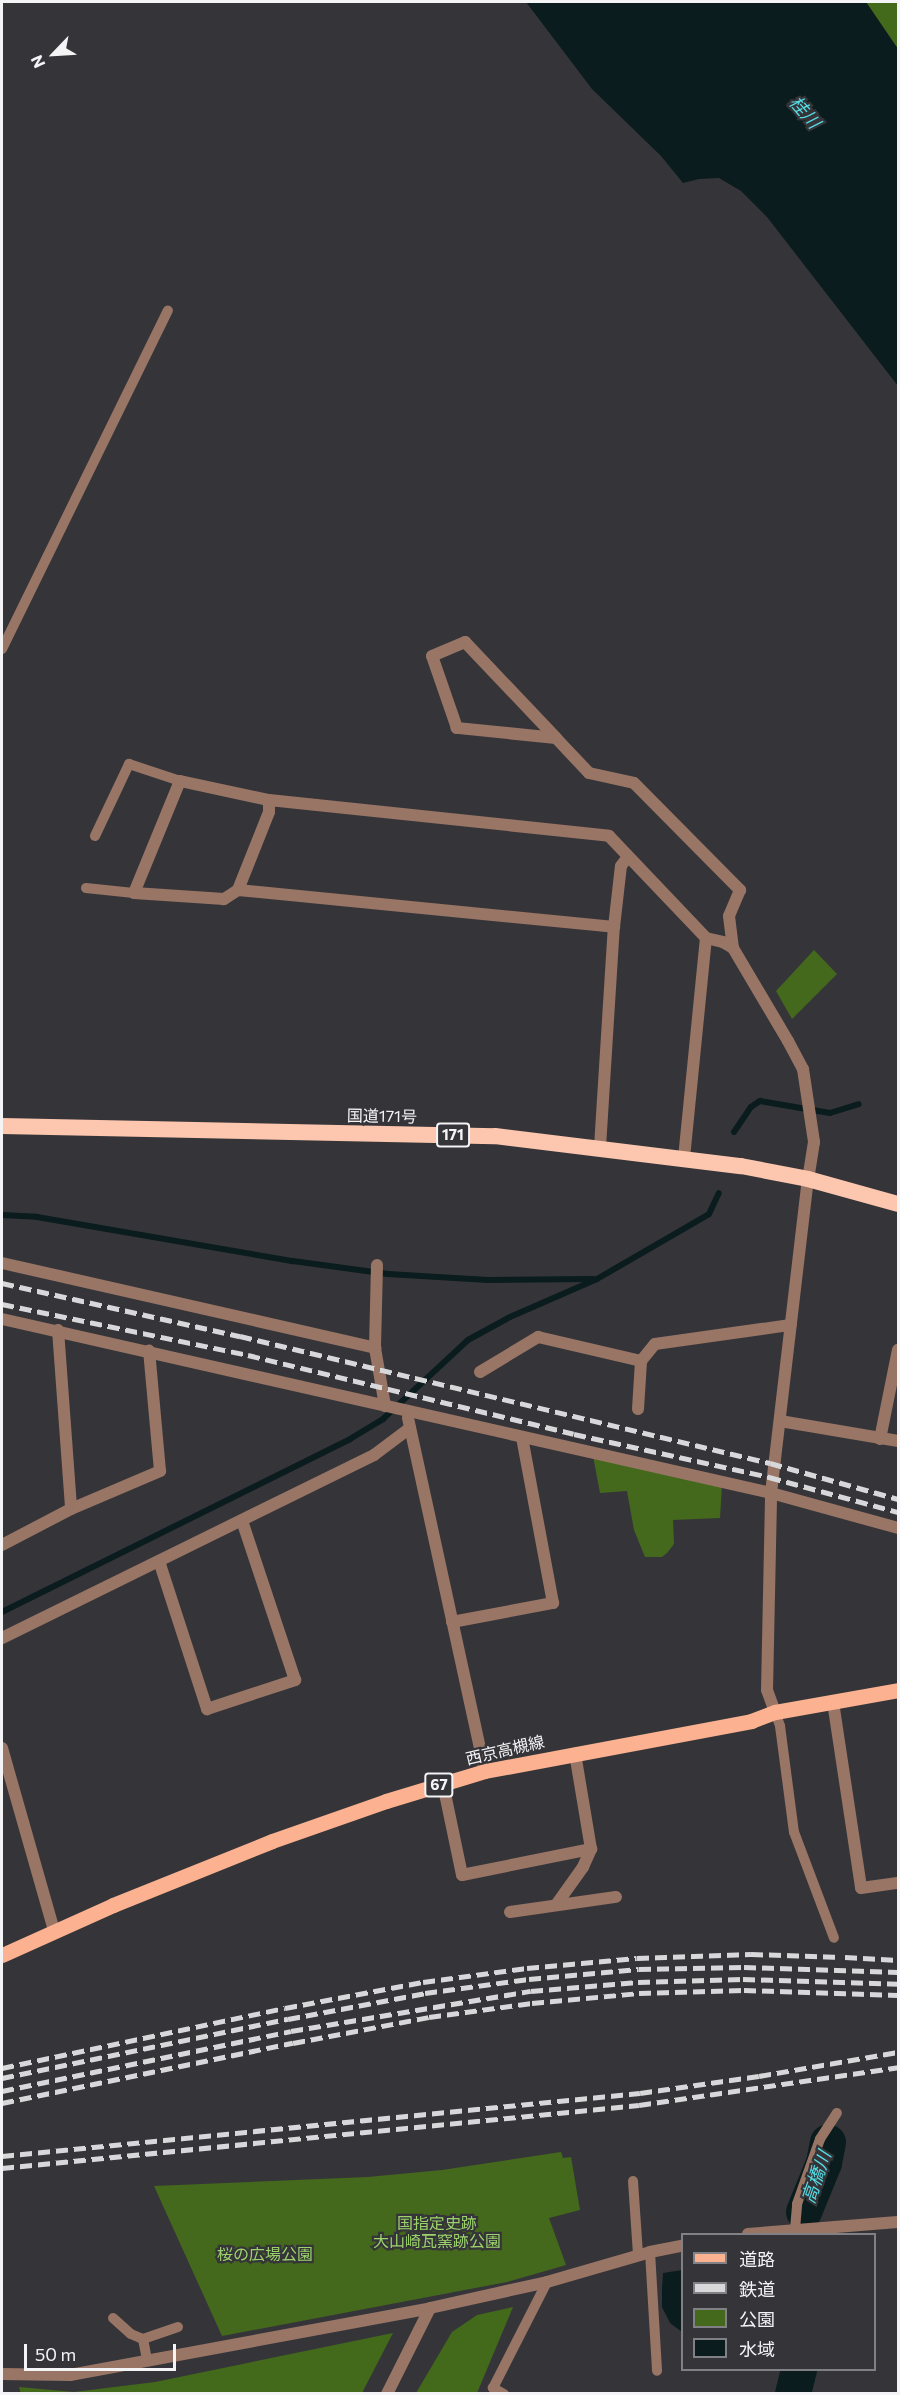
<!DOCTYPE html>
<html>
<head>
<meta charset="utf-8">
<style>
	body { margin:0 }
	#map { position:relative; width:900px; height:2395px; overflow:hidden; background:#353539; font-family:Commissioner,"Noto Sans JP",sans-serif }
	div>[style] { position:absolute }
	.green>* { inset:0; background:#44691c }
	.forest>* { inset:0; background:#43691a }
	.water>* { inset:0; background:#0a1c1d }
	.stream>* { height:6px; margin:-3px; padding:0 3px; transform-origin:3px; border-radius:3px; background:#0a1c1d }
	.river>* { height:36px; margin:-18px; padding:0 18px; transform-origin:18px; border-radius:18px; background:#0a1c1d }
	.service>* { height:10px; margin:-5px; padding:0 5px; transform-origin:5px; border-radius:5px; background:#997565 }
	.minor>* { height:12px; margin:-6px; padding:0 6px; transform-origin:6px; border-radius:6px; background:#997565 }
	.tertiary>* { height:12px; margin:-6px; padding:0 6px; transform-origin:6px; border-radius:6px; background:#997565 }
	.primary>* { height:15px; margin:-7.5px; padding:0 7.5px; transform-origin:7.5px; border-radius:7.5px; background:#fcb291 }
	.trunk>* { height:16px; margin:-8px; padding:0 8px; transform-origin:8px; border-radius:8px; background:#fdc6ae }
	.rail>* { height:4.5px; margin-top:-2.25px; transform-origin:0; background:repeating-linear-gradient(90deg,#d8d7da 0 12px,transparent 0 18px) }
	span { translate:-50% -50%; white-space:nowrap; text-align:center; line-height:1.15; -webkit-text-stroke:4.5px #353539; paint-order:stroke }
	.shield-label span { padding:2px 4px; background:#353539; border:2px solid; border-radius:4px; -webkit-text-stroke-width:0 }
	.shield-label { font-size:15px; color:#f4f3f6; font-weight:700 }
	.street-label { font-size:16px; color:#f4f3f6 }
	.park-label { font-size:16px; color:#9bd26b }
	.water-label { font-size:18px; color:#55dce4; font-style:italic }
	.frame { position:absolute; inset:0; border:3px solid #f4f3f6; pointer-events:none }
	.legend { position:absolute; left:681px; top:2233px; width:195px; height:138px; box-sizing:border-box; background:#353539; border:2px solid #818185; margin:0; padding:8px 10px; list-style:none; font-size:18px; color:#f4f3f6 }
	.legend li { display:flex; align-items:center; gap:12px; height:30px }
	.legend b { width:30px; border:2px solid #818185 }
	.north { position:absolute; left:24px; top:24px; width:60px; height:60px; -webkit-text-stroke:4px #353539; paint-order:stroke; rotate:245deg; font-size:16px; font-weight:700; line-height:24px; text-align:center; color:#f4f3f6 }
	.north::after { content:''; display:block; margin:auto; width:21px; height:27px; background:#f4f3f6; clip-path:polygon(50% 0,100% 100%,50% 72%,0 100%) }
	.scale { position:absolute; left:24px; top:2344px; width:152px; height:27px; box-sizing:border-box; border:3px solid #f4f3f6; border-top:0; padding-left:8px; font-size:18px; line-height:21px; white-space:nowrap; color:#f4f3f6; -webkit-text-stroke:4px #353539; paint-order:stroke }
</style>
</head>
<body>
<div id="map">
	<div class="green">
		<div style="clip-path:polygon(814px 950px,837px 974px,792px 1019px,776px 991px)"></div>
		<div style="clip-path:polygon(593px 1456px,722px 1485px,720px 1518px,673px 1520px,674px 1544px,667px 1553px,662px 1557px,645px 1557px,634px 1530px,627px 1491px,600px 1493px)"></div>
		<div style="clip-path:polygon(561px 2152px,563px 2158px,571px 2157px,580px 2210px,549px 2218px,566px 2265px,507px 2282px,222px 2336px,154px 2186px,368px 2177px,442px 2170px)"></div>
	</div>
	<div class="forest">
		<div style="clip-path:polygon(866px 2px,898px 2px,898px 49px)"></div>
		<div style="clip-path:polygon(513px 2307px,477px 2393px,416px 2393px,452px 2332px,477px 2315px)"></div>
		<div style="clip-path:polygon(393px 2333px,362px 2393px,21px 2394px,19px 2387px,74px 2392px,155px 2382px)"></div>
	</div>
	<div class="water">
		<div style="clip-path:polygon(526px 2px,866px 2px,898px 49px,898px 386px,767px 217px,741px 191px,719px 178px,699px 179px,683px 183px,661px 156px,592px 89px)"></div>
		<div style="clip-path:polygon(682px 2270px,682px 2332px,670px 2323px,662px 2307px,662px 2289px,663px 2273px)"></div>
	</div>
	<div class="stream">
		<div style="left:734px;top:1132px;width:30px;rotate:-56deg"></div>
		<div style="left:751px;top:1107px;width:11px;rotate:-34deg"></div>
		<div style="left:760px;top:1101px;width:71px;rotate:9.7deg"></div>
		<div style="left:830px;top:1113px;width:30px;rotate:-17deg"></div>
		<div style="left:2px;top:1215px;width:35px;rotate:3deg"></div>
		<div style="left:37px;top:1217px;width:260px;rotate:9.8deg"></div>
		<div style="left:293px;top:1261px;width:96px;rotate:7.8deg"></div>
		<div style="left:388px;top:1274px;width:100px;rotate:3.4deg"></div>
		<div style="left:488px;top:1280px;width:105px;rotate:-0.5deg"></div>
		<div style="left:2px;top:1612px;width:389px;rotate:-26.4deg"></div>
		<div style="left:350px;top:1439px;width:39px;rotate:-31deg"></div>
		<div style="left:383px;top:1419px;width:116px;rotate:-42.9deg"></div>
		<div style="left:468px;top:1340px;width:48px;rotate:-28.7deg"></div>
		<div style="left:510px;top:1317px;width:95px;rotate:-23.6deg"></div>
		<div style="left:597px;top:1279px;width:129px;rotate:-30.1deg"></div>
		<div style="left:709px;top:1214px;width:23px;rotate:-65deg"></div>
	</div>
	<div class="river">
		<div style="left:804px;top:2212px;width:53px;rotate:-67.8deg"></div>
		<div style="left:824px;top:2163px;width:21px;rotate:-79deg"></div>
		<div style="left:793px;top:2394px;width:25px;rotate:-76deg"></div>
	</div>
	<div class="service">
		<div style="left:2px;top:649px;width:377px;rotate:-63.9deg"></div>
		<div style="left:95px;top:836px;width:80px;rotate:-64.7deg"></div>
		<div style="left:129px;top:764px;width:54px;rotate:18.4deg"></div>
		<div style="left:86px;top:888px;width:48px;rotate:5.9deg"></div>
		<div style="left:775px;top:1712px;width:15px;rotate:70deg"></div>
		<div style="left:780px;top:1726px;width:107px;rotate:82.5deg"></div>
		<div style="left:794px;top:1832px;width:113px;rotate:69.3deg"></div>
		<div style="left:633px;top:2181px;width:74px;rotate:86.1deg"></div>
		<div style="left:795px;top:2229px;width:25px;rotate:-85deg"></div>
		<div style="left:797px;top:2204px;width:69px;rotate:-70.5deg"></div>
		<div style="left:820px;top:2139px;width:31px;rotate:-57deg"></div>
		<div style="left:650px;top:2252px;width:119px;rotate:86.6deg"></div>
		<div style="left:113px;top:2318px;width:24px;rotate:42deg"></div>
		<div style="left:131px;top:2334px;width:13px;rotate:23deg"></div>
		<div style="left:143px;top:2339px;width:37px;rotate:-19deg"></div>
		<div style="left:143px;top:2339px;width:21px;rotate:79deg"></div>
		<div style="left:504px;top:2394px;width:13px;rotate:-151deg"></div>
		<div style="left:493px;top:2388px;width:119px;rotate:-63deg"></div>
	</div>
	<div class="minor">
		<div style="left:556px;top:738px;width:100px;rotate:-174.2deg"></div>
		<div style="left:457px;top:728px;width:76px;rotate:-109.1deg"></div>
		<div style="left:432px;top:656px;width:36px;rotate:-23deg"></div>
		<div style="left:465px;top:642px;width:132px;rotate:46.5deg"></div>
		<div style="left:556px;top:738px;width:48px;rotate:46.7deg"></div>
		<div style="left:589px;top:773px;width:46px;rotate:12.5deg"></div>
		<div style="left:634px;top:783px;width:151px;rotate:45.3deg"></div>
		<div style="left:740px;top:890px;width:28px;rotate:113deg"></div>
		<div style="left:729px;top:916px;width:32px;rotate:83deg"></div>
		<div style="left:269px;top:800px;width:12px;rotate:90deg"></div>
		<div style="left:269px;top:812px;width:84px;rotate:111.7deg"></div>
		<div style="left:238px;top:890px;width:17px;rotate:147deg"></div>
		<div style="left:224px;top:899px;width:90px;rotate:-176.2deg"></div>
		<div style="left:134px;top:893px;width:121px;rotate:-67.7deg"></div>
		<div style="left:180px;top:781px;width:91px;rotate:12.1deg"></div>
		<div style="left:269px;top:800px;width:342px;rotate:6deg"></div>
		<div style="left:609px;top:836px;width:141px;rotate:46.4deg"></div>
		<div style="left:706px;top:938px;width:17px;rotate:13deg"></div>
		<div style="left:723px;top:942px;width:12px;rotate:31deg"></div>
		<div style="left:733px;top:948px;width:108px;rotate:59.4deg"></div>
		<div style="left:788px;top:1041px;width:32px;rotate:62deg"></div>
		<div style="left:803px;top:1069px;width:74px;rotate:81.4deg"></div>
		<div style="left:814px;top:1142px;width:37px;rotate:99deg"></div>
		<div style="left:238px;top:890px;width:378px;rotate:5.6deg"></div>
		<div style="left:600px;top:1147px;width:220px;rotate:-86.4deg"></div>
		<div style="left:614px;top:927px;width:61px;rotate:-83.5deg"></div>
		<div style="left:621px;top:866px;width:10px;rotate:-53deg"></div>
		<div style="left:684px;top:1158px;width:221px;rotate:-84.3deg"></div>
		<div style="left:2px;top:1263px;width:383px;rotate:12.8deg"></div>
		<div style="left:377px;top:1265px;width:83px;rotate:91.4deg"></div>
		<div style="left:375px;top:1348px;width:59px;rotate:80.2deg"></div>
		<div style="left:2px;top:1319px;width:788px;rotate:12.75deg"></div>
		<div style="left:771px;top:1493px;width:132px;rotate:15.4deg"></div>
		<div style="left:58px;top:1330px;width:179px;rotate:85.8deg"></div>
		<div style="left:480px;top:1372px;width:68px;rotate:-31.1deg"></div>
		<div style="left:538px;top:1337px;width:106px;rotate:13.1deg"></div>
		<div style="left:638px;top:1409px;width:48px;rotate:-86.4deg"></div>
		<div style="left:641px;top:1361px;width:22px;rotate:-51deg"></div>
		<div style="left:655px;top:1344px;width:137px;rotate:-8deg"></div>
		<div style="left:408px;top:1418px;width:361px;rotate:77.7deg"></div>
		<div style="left:780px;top:1421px;width:120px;rotate:9.6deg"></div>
		<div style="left:880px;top:1439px;width:91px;rotate:-78.6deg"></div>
		<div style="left:2px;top:1545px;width:78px;rotate:-27.6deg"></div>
		<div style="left:71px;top:1509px;width:97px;rotate:-23.1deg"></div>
		<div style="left:160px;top:1471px;width:121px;rotate:-95.2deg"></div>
		<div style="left:159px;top:1561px;width:156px;rotate:72deg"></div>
		<div style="left:207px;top:1709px;width:93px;rotate:-18.2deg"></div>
		<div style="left:295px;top:1680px;width:168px;rotate:-108.4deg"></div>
		<div style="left:452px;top:1622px;width:103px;rotate:-10.7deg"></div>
		<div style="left:553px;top:1603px;width:168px;rotate:-100.6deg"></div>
		<div style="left:833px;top:1702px;width:188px;rotate:81.4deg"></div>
		<div style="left:861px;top:1888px;width:37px;rotate:-8deg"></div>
		<div style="left:2px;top:1748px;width:190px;rotate:74.1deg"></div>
		<div style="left:443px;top:1784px;width:93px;rotate:78.2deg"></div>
		<div style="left:462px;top:1875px;width:132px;rotate:-11.4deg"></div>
		<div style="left:556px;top:1905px;width:47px;rotate:-54.6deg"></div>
		<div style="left:583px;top:1867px;width:20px;rotate:-66deg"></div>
		<div style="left:591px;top:1849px;width:97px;rotate:-99.5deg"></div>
		<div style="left:510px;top:1912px;width:107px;rotate:-8.1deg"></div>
		<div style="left:748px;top:2234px;width:150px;rotate:-4.6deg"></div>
		<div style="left:2px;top:2374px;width:68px;rotate:0.8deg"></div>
		<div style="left:70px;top:2375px;width:366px;rotate:-10.5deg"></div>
		<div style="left:430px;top:2308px;width:120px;rotate:-12.5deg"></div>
		<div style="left:547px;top:2282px;width:107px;rotate:-16.2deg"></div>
		<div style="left:650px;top:2252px;width:33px;rotate:-11deg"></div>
		<div style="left:387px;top:2394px;width:96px;rotate:-63.4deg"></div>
	</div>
	<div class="tertiary">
		<div style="left:2px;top:1638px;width:415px;rotate:-26.2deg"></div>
		<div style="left:374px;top:1455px;width:45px;rotate:-36.9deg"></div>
		<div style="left:775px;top:1712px;width:23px;rotate:-110deg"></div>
		<div style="left:767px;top:1690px;width:197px;rotate:-88.8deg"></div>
		<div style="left:771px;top:1493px;width:316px;rotate:-83.3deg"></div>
	</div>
	<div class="primary">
		<div style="left:2px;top:1955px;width:122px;rotate:-24.2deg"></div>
		<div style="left:113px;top:1905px;width:171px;rotate:-21.9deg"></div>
		<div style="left:272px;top:1841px;width:121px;rotate:-19.3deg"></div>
		<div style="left:386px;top:1801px;width:103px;rotate:-16.9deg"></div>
		<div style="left:485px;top:1771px;width:271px;rotate:-10.6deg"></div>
		<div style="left:751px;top:1721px;width:26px;rotate:-21deg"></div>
		<div style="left:775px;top:1712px;width:125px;rotate:-10.1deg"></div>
	</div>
	<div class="trunk">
		<div style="left:2px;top:1126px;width:493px;rotate:1.2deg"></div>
		<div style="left:495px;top:1136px;width:248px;rotate:7deg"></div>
		<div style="left:741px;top:1166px;width:68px;rotate:11deg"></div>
		<div style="left:808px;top:1179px;width:93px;rotate:15.5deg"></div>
	</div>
	<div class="rail">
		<div style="left:2px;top:1283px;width:244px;rotate:12.6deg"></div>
		<div style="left:240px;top:1336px;width:545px;rotate:13.48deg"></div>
		<div style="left:770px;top:1463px;width:133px;rotate:15.7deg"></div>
		<div style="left:2px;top:1304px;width:251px;rotate:11.7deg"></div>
		<div style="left:248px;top:1355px;width:335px;rotate:13.6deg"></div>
		<div style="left:574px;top:1434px;width:200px;rotate:12.4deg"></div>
		<div style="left:769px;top:1477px;width:134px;rotate:15.2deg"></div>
		<div style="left:845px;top:1957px;width:53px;rotate:3.2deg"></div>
		<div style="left:2px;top:2068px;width:289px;rotate:-12deg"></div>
		<div style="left:285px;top:2008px;width:140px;rotate:-10.7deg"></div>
		<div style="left:423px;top:1982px;width:105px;rotate:-7.7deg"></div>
		<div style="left:527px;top:1968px;width:110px;rotate:-5.2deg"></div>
		<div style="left:637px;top:1958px;width:114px;rotate:-2deg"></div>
		<div style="left:751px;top:1954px;width:90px;rotate:1.9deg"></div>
		<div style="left:2px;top:2078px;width:292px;rotate:-11.7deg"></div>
		<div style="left:288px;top:2019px;width:139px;rotate:-10.7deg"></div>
		<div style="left:425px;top:1993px;width:105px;rotate:-7.7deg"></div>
		<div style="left:529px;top:1979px;width:110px;rotate:-5.2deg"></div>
		<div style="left:639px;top:1969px;width:105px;rotate:-1.1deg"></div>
		<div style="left:744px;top:1967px;width:154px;rotate:1.9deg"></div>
		<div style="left:2px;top:2091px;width:295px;rotate:-11.7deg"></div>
		<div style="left:291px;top:2031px;width:243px;rotate:-9.5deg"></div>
		<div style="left:531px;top:1991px;width:107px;rotate:-4.8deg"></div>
		<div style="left:638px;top:1982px;width:105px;rotate:-1.6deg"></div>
		<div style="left:743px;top:1979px;width:155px;rotate:1.8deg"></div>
		<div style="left:2px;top:2103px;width:297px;rotate:-11.7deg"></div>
		<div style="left:293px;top:2043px;width:138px;rotate:-10.8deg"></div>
		<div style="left:429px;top:2017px;width:104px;rotate:-7.7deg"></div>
		<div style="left:532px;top:2003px;width:107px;rotate:-5.3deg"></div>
		<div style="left:639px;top:1993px;width:105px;rotate:-1.6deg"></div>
		<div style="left:744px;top:1990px;width:154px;rotate:1.9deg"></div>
		<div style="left:2px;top:2156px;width:641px;rotate:-5.64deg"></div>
		<div style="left:640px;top:2093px;width:120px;rotate:-8.1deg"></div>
		<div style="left:759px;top:2076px;width:141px;rotate:-9.8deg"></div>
		<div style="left:2px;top:2168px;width:640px;rotate:-5.65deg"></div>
		<div style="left:639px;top:2105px;width:262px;rotate:-8.3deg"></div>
	</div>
	<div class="shield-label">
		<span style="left:453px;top:1135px">171</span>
		<span style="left:439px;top:1785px">67</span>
	</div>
	<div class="street-label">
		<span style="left:382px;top:1116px;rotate:1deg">国道171号</span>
		<span style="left:505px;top:1750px;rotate:-13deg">西京高槻線</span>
	</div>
	<div class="park-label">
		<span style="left:437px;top:2232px">国指定史跡<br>大山崎瓦窯跡公園</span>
		<span style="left:265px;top:2254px">桜の広場公園</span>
	</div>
	<div class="water-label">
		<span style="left:805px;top:112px;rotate:49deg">桂川</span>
		<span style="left:816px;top:2177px;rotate:-71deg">高橋川</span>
	</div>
	<div class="frame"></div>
	<ul class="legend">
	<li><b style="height:8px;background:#fcb291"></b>道路</li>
	<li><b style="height:8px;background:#d8d7da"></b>鉄道</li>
	<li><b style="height:16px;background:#44691c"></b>公園</li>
	<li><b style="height:16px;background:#0a1c1d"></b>水域</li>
	</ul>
	<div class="north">N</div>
	<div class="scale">50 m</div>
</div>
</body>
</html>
